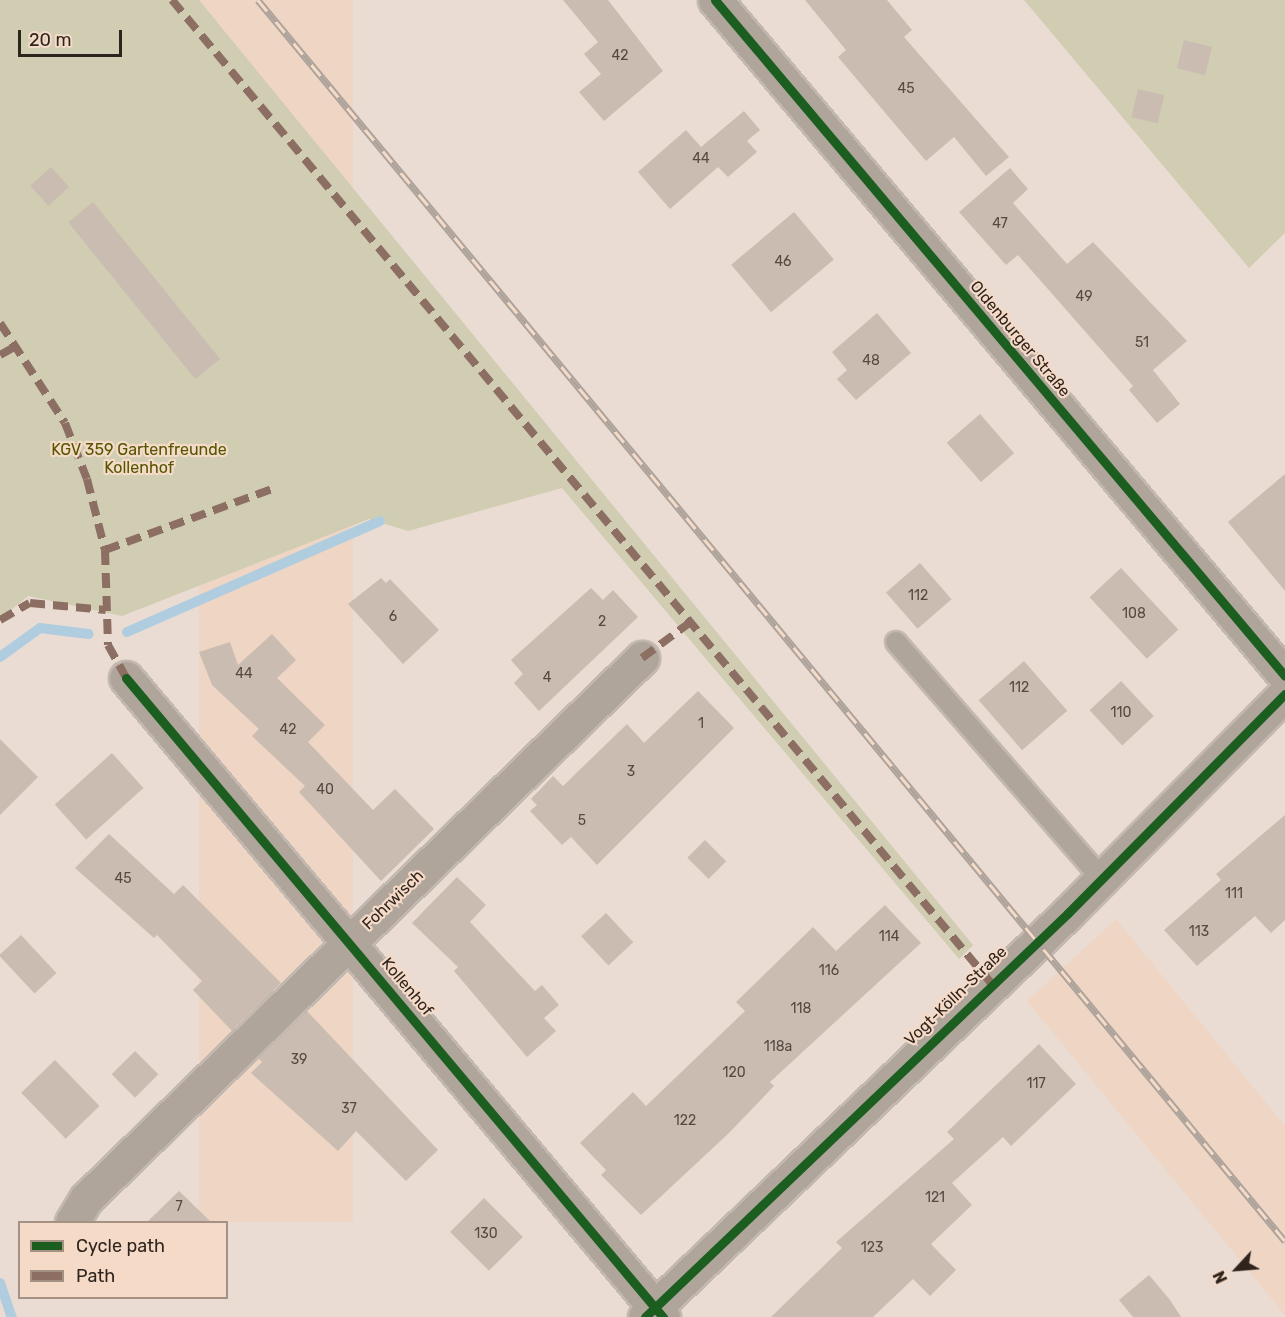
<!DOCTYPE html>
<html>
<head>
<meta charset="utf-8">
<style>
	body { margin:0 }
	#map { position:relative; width:1285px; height:1317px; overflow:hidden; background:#eadcd2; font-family:Rubik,sans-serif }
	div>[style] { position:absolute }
	.built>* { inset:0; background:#eed5c4; transform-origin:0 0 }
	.green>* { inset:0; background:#d1cdb3 }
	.stream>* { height:10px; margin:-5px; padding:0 5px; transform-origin:5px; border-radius:5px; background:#afcddf }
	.building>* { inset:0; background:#cabcb1; transform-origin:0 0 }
	.roads { filter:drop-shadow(2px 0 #c3b8af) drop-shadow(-2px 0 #c3b8af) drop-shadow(0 2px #c3b8af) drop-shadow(0 -2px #c3b8af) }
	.service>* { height:20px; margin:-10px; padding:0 10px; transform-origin:10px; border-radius:10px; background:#afa59a }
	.minor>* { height:33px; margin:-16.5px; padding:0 16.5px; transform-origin:16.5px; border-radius:16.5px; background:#afa59a }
	.tertiary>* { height:33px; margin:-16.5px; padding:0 16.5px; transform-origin:16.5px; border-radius:16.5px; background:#afa59a }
	.rail>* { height:7px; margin-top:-3.5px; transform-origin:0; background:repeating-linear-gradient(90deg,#f5dac7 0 14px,#aea39b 0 28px); box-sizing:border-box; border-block:2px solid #aea39b }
	.quiet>* { height:8px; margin-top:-4px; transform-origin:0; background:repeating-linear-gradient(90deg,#8d6e63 0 15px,transparent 0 23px) }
	.cycleway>* { height:9px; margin:-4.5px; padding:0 4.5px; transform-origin:4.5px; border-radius:4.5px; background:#1b5e20 }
	span { translate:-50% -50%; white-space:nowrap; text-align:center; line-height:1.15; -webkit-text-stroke:4.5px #f5dac7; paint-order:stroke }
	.number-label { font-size:14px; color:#554a42 }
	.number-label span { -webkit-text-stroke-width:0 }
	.street-label { font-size:16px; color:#2e241d }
	.park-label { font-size:16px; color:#545600 }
	.legend { position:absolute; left:18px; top:1221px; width:210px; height:78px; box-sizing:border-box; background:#f5dac7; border:2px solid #a59183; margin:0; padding:8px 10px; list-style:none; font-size:18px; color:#2e241d }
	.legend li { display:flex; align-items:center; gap:12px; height:30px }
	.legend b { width:30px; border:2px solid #a59183 }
	.north { position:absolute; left:1207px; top:1239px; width:60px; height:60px; -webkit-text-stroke:4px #f5dac7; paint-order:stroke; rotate:244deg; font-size:16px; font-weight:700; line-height:24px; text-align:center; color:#2e241d }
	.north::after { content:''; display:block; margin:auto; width:21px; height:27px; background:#2e241d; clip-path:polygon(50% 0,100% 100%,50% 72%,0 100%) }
	.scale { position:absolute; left:18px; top:30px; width:104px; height:27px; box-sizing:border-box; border:3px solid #2e241d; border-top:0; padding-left:8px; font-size:18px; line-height:21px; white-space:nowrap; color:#2e241d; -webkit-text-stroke:4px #f5dac7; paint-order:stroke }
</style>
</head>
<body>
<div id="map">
	<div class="built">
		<div style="left:199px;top:0;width:154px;height:1222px"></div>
		<div style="clip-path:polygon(1116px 919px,1285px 1126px,1285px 1315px,1027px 1001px)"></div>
	</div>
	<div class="green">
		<div style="clip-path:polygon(0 0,199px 0,973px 945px,959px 959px,562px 488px,408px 531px,369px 519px,122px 616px,28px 596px,0 619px)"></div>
		<div style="clip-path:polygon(1024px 0,1285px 0,1285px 233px,1249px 268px)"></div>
	</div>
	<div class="stream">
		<div style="left:127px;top:632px;width:276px;rotate:-23.7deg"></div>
		<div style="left:0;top:657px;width:49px;rotate:-35.9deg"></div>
		<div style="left:40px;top:628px;width:49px;rotate:7deg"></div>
		<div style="left:0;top:1283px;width:36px;rotate:71deg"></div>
	</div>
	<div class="building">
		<div style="clip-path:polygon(563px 0,608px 0,663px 71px,604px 121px,579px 92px,601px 74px,584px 54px,598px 42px)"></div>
		<div style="clip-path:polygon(805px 0,887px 0,912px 30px,904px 37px,1009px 157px,986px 176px,954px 137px,926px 161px,838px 57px,846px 50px)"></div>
		<div style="left:1184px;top:40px;width:29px;height:29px;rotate:14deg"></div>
		<div style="left:1138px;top:89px;width:27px;height:29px;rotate:13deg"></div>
		<div style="clip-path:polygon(744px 111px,760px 130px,747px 141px,757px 152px,728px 177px,718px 167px,670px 209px,638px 172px,686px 130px,701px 147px)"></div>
		<div style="left:51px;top:167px;width:27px;height:28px;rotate:48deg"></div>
		<div style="clip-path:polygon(1010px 168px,1028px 189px,1013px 203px,1067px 264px,1093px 242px,1187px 341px,1153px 370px,1180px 404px,1157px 423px,1129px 390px,1136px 383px,1133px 386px,1018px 255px,1006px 265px,959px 212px)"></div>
		<div style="left:93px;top:202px;width:202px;height:32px;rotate:51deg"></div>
		<div style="left:794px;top:212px;width:62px;height:82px;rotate:50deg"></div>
		<div style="clip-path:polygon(877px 313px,911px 353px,856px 400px,837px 379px,847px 370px,832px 352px)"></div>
		<div style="left:980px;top:414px;width:52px;height:44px;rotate:49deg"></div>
		<div style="clip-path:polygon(1285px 474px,1285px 591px,1228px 522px)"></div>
		<div style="left:920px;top:563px;width:48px;height:45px;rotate:49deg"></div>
		<div style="left:1121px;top:568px;width:84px;height:43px;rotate:47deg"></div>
		<div style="clip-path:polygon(381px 578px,386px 583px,390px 579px,439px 630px,403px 664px,348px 604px)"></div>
		<div style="clip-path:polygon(591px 588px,603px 600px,613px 590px,638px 617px,539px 711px,514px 683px,523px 674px,511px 660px)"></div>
		<div style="clip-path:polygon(272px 634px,296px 660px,277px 678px,325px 725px,308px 742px,373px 810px,395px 789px,434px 829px,381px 881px,299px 792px,305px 786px,252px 736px,259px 729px,212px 685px,199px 652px,230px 642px,238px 665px)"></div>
		<div style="left:1024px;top:661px;width:66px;height:60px;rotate:49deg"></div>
		<div style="left:1121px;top:681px;width:48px;height:43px;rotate:47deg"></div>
		<div style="clip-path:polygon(698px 691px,734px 728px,597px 865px,571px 837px,562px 845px,530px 811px,537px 805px,531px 799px,553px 776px,563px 786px,627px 724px,644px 743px)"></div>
		<div style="clip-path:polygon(0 739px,38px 777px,0 815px)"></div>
		<div style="left:112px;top:753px;width:47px;height:77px;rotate:48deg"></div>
		<div style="clip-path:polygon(1285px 815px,1285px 920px,1271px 933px,1255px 916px,1197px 966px,1164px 930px,1221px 880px,1216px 874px)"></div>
		<div style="clip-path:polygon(109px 834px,174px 894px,183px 885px,281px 983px,232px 1031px,193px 990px,202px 981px,157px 935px,154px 938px,75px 868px)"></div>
		<div style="left:705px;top:840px;width:30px;height:25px;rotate:45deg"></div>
		<div style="clip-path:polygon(457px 877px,486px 905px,470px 922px,535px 991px,542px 985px,559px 1005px,544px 1018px,556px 1031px,527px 1057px,454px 971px,458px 967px,412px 923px)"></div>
		<div style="clip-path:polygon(885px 905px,921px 943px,770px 1082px,774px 1086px,729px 1133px,641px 1215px,601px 1175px,606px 1170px,580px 1143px,633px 1092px,646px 1106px,745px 1011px,736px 1002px,813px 927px,836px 951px)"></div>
		<div style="left:606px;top:913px;width:40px;height:34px;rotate:47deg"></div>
		<div style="left:21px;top:935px;width:52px;height:30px;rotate:47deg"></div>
		<div style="clip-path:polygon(307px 1011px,438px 1150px,406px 1181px,356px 1131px,338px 1151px,251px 1073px,262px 1062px,258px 1058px)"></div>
		<div style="clip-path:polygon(1039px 1044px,1076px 1084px,1011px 1146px,1003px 1137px,952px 1183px,972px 1205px,931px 1244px,956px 1270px,930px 1296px,913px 1279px,873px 1317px,771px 1317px,842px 1248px,836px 1242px,954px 1139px,947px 1132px)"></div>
		<div style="left:135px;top:1051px;width:33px;height:33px;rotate:45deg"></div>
		<div style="left:55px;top:1060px;width:64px;height:47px;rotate:46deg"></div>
		<div style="clip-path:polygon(179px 1191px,211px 1222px,147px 1222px)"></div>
		<div style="left:484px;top:1198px;width:55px;height:48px;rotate:45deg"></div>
		<div style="clip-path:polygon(1149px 1275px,1170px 1300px,1181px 1317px,1133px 1317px,1119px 1300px)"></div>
	</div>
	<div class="roads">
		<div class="service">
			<div style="left:896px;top:642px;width:314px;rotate:49deg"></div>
		</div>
		<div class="minor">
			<div style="left:715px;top:0;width:884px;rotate:49.86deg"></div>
			<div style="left:126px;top:678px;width:835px;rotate:49.96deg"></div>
			<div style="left:72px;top:1222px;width:27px;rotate:-59deg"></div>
			<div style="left:86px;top:1199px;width:776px;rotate:-44.22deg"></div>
		</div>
		<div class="tertiary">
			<div style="left:645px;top:1317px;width:585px;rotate:-43.68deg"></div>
			<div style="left:1068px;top:913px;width:308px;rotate:-45.3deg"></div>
		</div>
	</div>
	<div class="rail">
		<div style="left:258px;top:0;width:1611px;rotate:50.39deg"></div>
	</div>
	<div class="quiet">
		<div style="left:172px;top:0;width:1279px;rotate:50.2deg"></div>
		<div style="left:0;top:323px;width:119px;rotate:57deg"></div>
		<div style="left:65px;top:423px;width:60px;rotate:68.6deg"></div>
		<div style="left:87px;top:479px;width:73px;rotate:75.8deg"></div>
		<div style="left:105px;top:550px;width:95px;rotate:88.2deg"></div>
		<div style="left:108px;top:645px;width:38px;rotate:61deg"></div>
		<div style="left:0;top:355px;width:21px;rotate:-29deg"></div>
		<div style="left:105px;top:550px;width:180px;rotate:-20.1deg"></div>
		<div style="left:0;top:620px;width:34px;rotate:-30deg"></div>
		<div style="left:30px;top:603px;width:76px;rotate:5.3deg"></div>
		<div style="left:642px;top:658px;width:62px;rotate:-36.5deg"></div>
	</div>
	<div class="cycleway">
		<div style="left:715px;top:0;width:884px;rotate:49.86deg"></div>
		<div style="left:126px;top:678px;width:835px;rotate:49.96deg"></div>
		<div style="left:645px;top:1317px;width:585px;rotate:-43.68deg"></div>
		<div style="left:1068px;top:913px;width:308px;rotate:-45.3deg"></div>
	</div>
	<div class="number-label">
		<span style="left:620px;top:56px">42</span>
		<span style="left:906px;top:89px">45</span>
		<span style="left:701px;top:159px">44</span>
		<span style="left:1000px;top:224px">47</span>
		<span style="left:783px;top:262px">46</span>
		<span style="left:1084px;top:297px">49</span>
		<span style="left:1142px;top:343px">51</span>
		<span style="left:871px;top:361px">48</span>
		<span style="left:918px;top:596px">112</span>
		<span style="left:1134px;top:614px">108</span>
		<span style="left:393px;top:617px">6</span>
		<span style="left:602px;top:622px">2</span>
		<span style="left:244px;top:674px">44</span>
		<span style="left:547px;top:678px">4</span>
		<span style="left:1019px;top:688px">112</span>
		<span style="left:1121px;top:713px">110</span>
		<span style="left:701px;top:724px">1</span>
		<span style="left:288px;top:730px">42</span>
		<span style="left:631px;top:772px">3</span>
		<span style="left:325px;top:790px">40</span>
		<span style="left:582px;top:821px">5</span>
		<span style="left:123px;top:879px">45</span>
		<span style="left:1234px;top:894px">111</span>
		<span style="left:1199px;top:932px">113</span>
		<span style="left:889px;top:937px">114</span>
		<span style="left:829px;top:971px">116</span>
		<span style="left:801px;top:1009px">118</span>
		<span style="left:778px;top:1047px">118a</span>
		<span style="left:299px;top:1060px">39</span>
		<span style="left:734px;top:1073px">120</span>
		<span style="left:1036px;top:1084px">117</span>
		<span style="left:349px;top:1109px">37</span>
		<span style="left:685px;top:1121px">122</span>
		<span style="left:935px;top:1198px">121</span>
		<span style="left:179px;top:1207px">7</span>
		<span style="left:486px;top:1234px">130</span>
		<span style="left:872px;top:1248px">123</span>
	</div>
	<div class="street-label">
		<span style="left:1020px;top:339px;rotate:50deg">Oldenburger Straße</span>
		<span style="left:393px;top:900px;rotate:-44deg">Fohrwisch</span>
		<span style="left:407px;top:987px;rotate:50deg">Kollenhof</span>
		<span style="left:956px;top:996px;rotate:-44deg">Vogt-Kölln-Straße</span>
	</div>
	<div class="park-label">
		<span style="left:139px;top:459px">KGV 359 Gartenfreunde<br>Kollenhof</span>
	</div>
	<ul class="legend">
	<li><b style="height:8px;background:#1b5e20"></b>Cycle path</li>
	<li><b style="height:8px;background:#8d6e63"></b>Path</li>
	</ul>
	<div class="north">N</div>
	<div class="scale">20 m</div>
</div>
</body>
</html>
